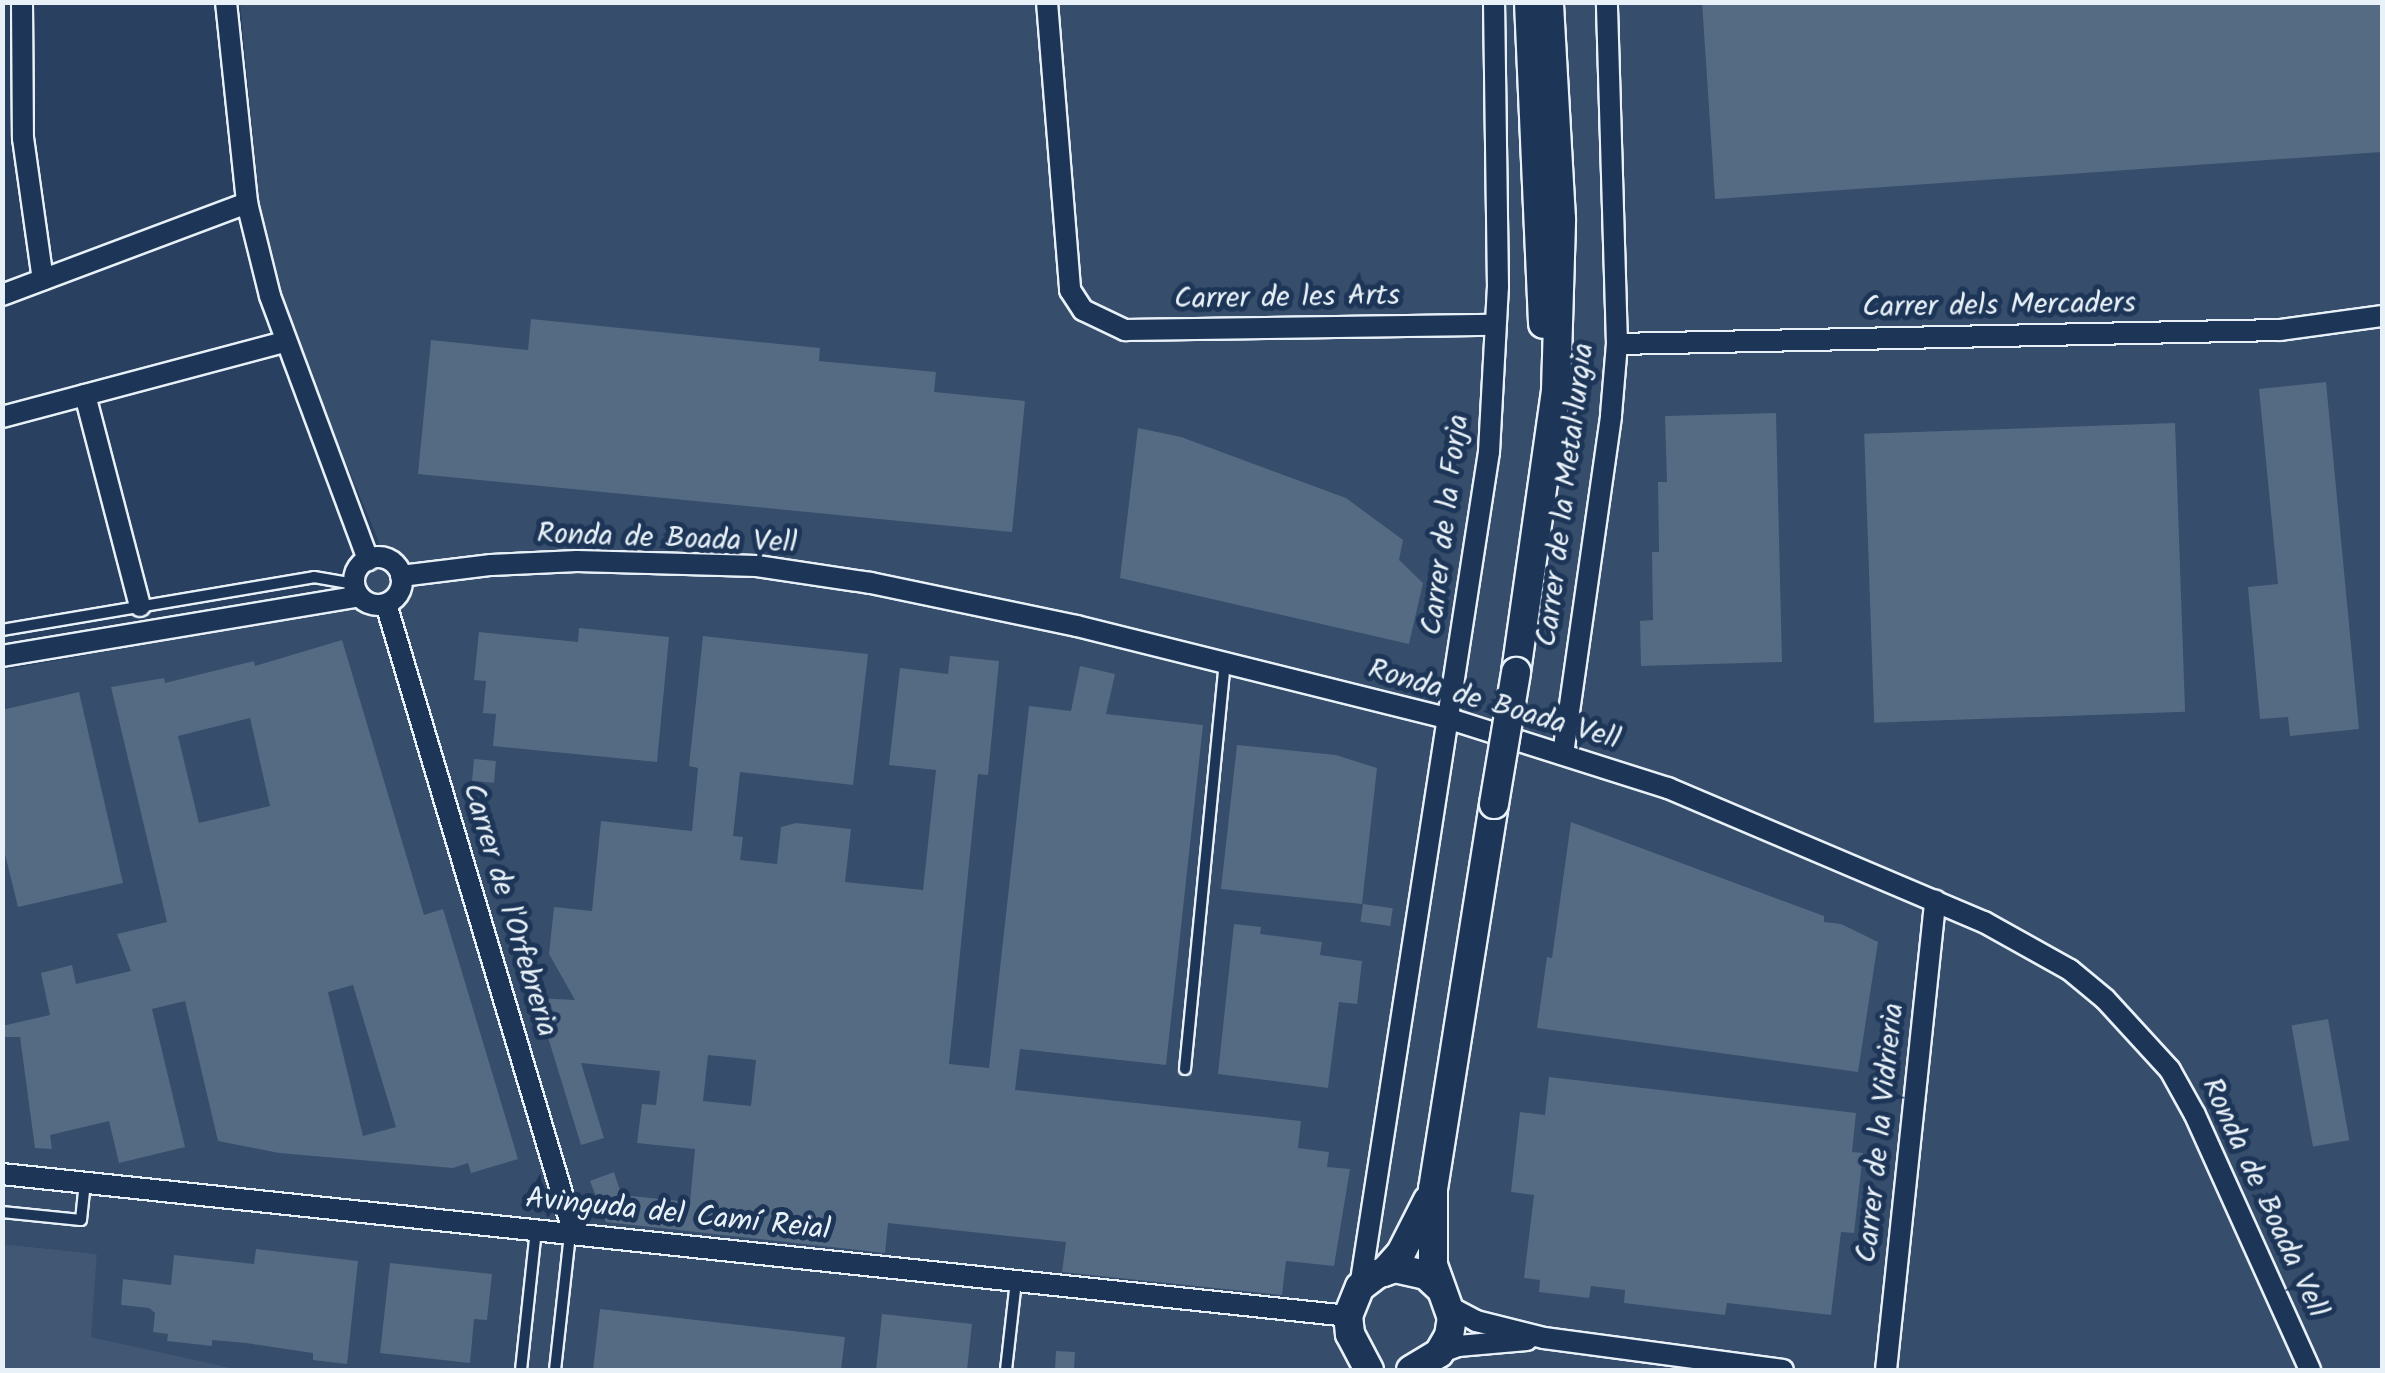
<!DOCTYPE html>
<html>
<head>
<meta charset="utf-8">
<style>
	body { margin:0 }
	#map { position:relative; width:2385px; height:1373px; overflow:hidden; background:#294061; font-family:Kalam,sans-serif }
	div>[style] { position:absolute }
	.built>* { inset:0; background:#364d6b }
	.green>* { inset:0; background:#415774 }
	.building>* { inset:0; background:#556a83; transform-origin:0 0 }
	.roads { filter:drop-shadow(2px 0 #e8f1f8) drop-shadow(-2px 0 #e8f1f8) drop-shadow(0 2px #e8f1f8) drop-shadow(0 -2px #e8f1f8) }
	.lane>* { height:10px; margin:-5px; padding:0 5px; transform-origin:5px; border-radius:5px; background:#1d3557 }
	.street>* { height:20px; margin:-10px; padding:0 10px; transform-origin:10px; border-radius:10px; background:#1d3557 }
	.street>.ring { margin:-10px; padding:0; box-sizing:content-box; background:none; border:20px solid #1d3557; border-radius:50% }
	.secondary>* { height:28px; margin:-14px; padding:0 14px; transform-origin:14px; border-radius:14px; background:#1d3557 }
	.bridges { filter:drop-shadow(2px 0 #e8f1f8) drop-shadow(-2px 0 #e8f1f8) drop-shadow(0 2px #e8f1f8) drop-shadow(0 -2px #e8f1f8) }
	.secondary-bridge>* { height:28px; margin:-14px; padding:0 14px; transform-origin:14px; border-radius:14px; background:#1d3557 }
	span { translate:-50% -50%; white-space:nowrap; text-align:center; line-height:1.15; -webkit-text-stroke:10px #1d3557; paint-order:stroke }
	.street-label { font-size:30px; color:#e8f1f8 }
	.frame { position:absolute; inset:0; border:5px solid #e8f1f8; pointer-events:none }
</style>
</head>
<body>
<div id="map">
	<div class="built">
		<div style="clip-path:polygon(240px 3px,2382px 3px,2382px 1370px,241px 1370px,90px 1337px,97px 1254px,3px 1244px,3px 670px,350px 608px,379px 542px,292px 334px,260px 208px)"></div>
	</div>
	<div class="green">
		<div style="clip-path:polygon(3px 1244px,97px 1254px,91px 1337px,241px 1370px,3px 1370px)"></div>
	</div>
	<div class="building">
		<div style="clip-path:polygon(1702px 2px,2382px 2px,2382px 152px,1715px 199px)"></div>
		<div style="clip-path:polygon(531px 319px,820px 348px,819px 361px,936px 372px,934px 392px,1025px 401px,1012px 532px,418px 474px,431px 340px,528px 350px)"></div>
		<div style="clip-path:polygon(2326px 382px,2359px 729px,2290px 736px,2288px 717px,2260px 719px,2248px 587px,2278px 584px,2259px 389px)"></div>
		<div style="clip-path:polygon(1776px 413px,1782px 662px,1641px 666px,1640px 621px,1653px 620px,1652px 552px,1659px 552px,1658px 482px,1667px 482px,1665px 416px)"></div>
		<div style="left:2175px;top:423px;width:289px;height:311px;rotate:88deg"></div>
		<div style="clip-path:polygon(1138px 428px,1181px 437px,1346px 498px,1403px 540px,1399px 560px,1423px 583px,1409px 644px,1120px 578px)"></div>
		<div style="clip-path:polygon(579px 628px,669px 637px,657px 762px,493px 746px,496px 714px,483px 713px,486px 681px,474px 680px,479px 632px,578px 642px)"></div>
		<div style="clip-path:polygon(evenodd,703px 636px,868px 654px,853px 785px,740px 772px,733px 836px,743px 837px,740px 860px,777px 864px,781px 827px,796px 823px,851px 829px,845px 882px,923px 890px,936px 770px,889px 765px,900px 668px,948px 674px,950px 656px,999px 661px,988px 775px,978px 774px,949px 1064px,989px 1068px,1029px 706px,1071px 711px,1080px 666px,1115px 674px,1106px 714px,1203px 725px,1166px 1065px,1020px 1049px,1015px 1090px,1301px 1121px,1298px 1148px,1329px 1152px,1327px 1167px,1350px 1169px,1334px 1266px,1286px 1261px,1282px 1295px,1062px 1272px,1066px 1242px,888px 1223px,885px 1253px,606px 1222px,590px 1181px,614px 1172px,629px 1218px,631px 1196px,690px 1202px,695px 1149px,637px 1143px,642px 1104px,656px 1105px,660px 1071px,581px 1063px,604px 1138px,581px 1145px,536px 998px,575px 1000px,549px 954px,554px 907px,592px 911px,601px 821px,692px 831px,698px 768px,689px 766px,703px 636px,708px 1055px,756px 1060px,751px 1106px,703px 1101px,708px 1055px)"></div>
		<div style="clip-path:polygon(evenodd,342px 640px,424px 915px,443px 909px,518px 1159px,471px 1173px,468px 1163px,453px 1168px,279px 1153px,218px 1141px,185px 1001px,152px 1009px,185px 1147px,119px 1163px,109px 1121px,50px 1135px,52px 1149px,35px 1148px,20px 1037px,2px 1037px,2px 1026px,50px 1015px,41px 973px,72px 965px,76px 984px,131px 971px,117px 934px,167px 922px,111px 687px,164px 678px,165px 683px,254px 661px,255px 666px,342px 640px,250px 718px,270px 806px,199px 823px,178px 736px,250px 718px,342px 640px,353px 985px,396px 1127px,363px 1136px,328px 992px,353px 985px)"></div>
		<div style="clip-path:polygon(79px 692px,123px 883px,18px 907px,2px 842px,2px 710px)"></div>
		<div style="clip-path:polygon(1237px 745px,1336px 755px,1377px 768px,1362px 904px,1221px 889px)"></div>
		<div style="left:474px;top:759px;width:22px;height:22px;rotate:5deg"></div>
		<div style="clip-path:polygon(1571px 822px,1824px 916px,1824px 922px,1841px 924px,1878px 942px,1858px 1072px,1537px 1028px,1547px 957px,1552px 958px)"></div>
		<div style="left:1363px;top:904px;width:30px;height:18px;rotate:8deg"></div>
		<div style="clip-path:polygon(1234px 924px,1261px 927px,1260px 934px,1322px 942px,1320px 955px,1362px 961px,1357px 1004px,1339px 1002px,1328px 1088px,1218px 1074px)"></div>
		<div style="left:2328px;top:1019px;width:123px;height:37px;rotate:80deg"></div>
		<div style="clip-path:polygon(1549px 1077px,1856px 1113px,1852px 1152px,1863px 1153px,1854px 1233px,1841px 1232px,1831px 1315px,1727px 1303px,1725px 1315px,1624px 1303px,1625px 1290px,1591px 1286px,1589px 1298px,1539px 1292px,1540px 1280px,1524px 1278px,1534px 1195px,1511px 1192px,1520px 1112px,1545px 1115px)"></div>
		<div style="clip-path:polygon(256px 1249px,358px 1261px,347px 1364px,313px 1360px,313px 1353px,246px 1343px,212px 1340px,212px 1346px,167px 1341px,168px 1334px,153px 1332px,155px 1313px,149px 1308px,121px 1305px,123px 1279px,171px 1285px,174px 1255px,254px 1264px)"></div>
		<div style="clip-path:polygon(390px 1263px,492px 1274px,487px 1320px,474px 1319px,470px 1363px,380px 1353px)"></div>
		<div style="clip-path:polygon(600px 1309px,845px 1337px,841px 1370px,593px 1370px)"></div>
		<div style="clip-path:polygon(882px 1314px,972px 1324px,967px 1370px,876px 1370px)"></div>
		<div style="left:1056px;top:1351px;width:19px;height:19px;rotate:3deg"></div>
	</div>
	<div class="roads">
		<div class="lane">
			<div style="left:2px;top:630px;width:316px;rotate:-9.6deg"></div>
			<div style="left:314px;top:577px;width:41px;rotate:9.9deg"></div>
			<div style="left:1185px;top:1069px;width:408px;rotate:-84.4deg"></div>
			<div style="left:2px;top:1212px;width:79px;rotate:5.8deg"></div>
			<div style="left:81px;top:1220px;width:37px;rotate:-84deg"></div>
			<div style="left:521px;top:1370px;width:141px;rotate:-83.9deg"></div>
			<div style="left:555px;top:1370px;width:137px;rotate:-83.7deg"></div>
			<div style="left:1006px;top:1370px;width:90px;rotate:-83.6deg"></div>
		</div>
		<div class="street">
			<div style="left:22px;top:2px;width:136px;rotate:89.6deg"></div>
			<div style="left:23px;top:138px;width:143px;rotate:82deg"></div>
			<div style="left:226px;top:2px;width:202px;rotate:84deg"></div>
			<div style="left:247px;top:203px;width:96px;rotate:76.1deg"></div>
			<div style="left:270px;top:296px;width:282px;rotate:69.6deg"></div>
			<div style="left:1047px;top:2px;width:289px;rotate:85.4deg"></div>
			<div style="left:1070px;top:290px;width:24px;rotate:57deg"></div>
			<div style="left:1083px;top:310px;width:47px;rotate:25.5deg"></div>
			<div style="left:1125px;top:330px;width:370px;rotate:-0.8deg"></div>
			<div style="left:2px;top:295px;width:262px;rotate:-20.6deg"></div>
			<div style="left:1617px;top:344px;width:663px;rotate:-1.21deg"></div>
			<div style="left:2280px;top:330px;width:103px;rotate:-7.8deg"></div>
			<div style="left:85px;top:395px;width:218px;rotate:75.4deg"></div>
			<div style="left:2px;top:417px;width:292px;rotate:-14.9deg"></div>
			<div class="ring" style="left:354px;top:557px;width:28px;height:28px"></div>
			<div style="left:401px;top:576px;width:91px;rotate:-7deg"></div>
			<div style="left:491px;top:565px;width:86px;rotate:-2.7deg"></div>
			<div style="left:577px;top:561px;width:180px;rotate:1.6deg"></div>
			<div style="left:757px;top:566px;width:115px;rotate:8.5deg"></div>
			<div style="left:871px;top:583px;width:210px;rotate:11.8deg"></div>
			<div style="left:1077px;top:626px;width:384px;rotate:14deg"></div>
			<div style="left:1450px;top:719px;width:229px;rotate:17.6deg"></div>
			<div style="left:1668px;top:788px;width:343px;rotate:23deg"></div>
			<div style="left:1984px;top:922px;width:98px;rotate:29.2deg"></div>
			<div style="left:2070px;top:970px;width:45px;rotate:39.6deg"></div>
			<div style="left:2105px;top:999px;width:96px;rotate:47.5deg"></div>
			<div style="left:2170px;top:1070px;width:51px;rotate:60.9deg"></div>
			<div style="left:2195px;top:1115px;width:280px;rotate:65.7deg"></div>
			<div style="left:386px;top:604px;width:657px;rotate:73.38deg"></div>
			<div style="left:2px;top:656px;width:362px;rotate:-9.5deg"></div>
			<div style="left:1563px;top:754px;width:342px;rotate:-81.9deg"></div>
			<div style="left:1611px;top:415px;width:71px;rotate:-85.2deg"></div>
			<div style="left:1617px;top:344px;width:342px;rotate:-91.7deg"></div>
			<div style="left:2px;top:1174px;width:1353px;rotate:6.02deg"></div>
			<div style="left:1360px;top:1287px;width:845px;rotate:-81.22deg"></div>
			<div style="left:1489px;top:452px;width:165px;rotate:-86.9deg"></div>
			<div style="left:1498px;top:287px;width:285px;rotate:-90.8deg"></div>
			<div style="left:1450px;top:1307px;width:30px;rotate:28deg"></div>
			<div style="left:1476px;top:1321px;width:70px;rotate:14deg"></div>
			<div style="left:1544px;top:1338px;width:241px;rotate:7.6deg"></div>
			<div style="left:1439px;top:1353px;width:20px;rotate:-20deg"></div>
			<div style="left:1458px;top:1346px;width:69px;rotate:-5deg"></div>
			<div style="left:1886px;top:1370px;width:472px;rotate:-84deg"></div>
		</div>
		<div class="secondary">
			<div style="left:1529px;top:2px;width:322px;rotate:87.5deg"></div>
			<div style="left:1516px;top:672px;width:284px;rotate:-81.9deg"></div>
			<div style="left:1556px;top:391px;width:172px;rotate:-88.3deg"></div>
			<div style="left:1561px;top:219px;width:217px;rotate:-93.2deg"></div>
			<div style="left:1384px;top:1272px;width:25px;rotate:-48deg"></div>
			<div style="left:1401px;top:1253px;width:59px;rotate:-63deg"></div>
			<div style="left:1369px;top:1370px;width:41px;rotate:-117.8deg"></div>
			<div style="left:1350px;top:1334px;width:18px;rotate:-96deg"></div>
			<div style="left:1348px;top:1316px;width:31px;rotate:-68deg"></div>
			<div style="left:1360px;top:1287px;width:21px;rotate:-37deg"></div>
			<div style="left:1377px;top:1274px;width:19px;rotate:-18deg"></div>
			<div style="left:1395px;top:1268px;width:32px;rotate:13deg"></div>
			<div style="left:1426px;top:1275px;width:18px;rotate:43deg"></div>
			<div style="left:1411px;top:1370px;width:33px;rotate:-31deg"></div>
			<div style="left:1439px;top:1353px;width:20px;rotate:-60deg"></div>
			<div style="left:1449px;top:1336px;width:18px;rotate:-81deg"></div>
			<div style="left:1452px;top:1318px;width:56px;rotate:-109.7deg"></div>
			<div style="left:1433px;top:1265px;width:76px;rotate:-90deg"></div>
			<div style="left:1433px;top:1189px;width:390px;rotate:-81deg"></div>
		</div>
	</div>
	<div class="bridges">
		<div class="secondary-bridge">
			<div style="left:1494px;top:804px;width:134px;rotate:-80.5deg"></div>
		</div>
	</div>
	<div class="street-label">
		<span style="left:1287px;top:298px;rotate:-1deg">Carrer de les Arts</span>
		<span style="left:1999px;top:306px;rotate:-1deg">Carrer dels Mercaders</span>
		<span style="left:1566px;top:495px;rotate:-83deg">Carrer de la Metal·lurgia</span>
		<span style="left:1446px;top:525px;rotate:-83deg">Carrer de la Forja</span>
		<span style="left:667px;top:539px;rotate:2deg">Ronda de Boada Vell</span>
		<span style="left:1494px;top:705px;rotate:16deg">Ronda de Boada Vell</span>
		<span style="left:509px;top:910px;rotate:73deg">Carrer de l'Orfebreria</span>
		<span style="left:1881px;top:1133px;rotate:-84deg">Carrer de la Vidrieria</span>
		<span style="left:2264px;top:1198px;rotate:65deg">Ronda de Boada Vell</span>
		<span style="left:678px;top:1215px;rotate:6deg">Avinguda del Camí Reial</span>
	</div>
	<div class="frame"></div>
</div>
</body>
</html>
